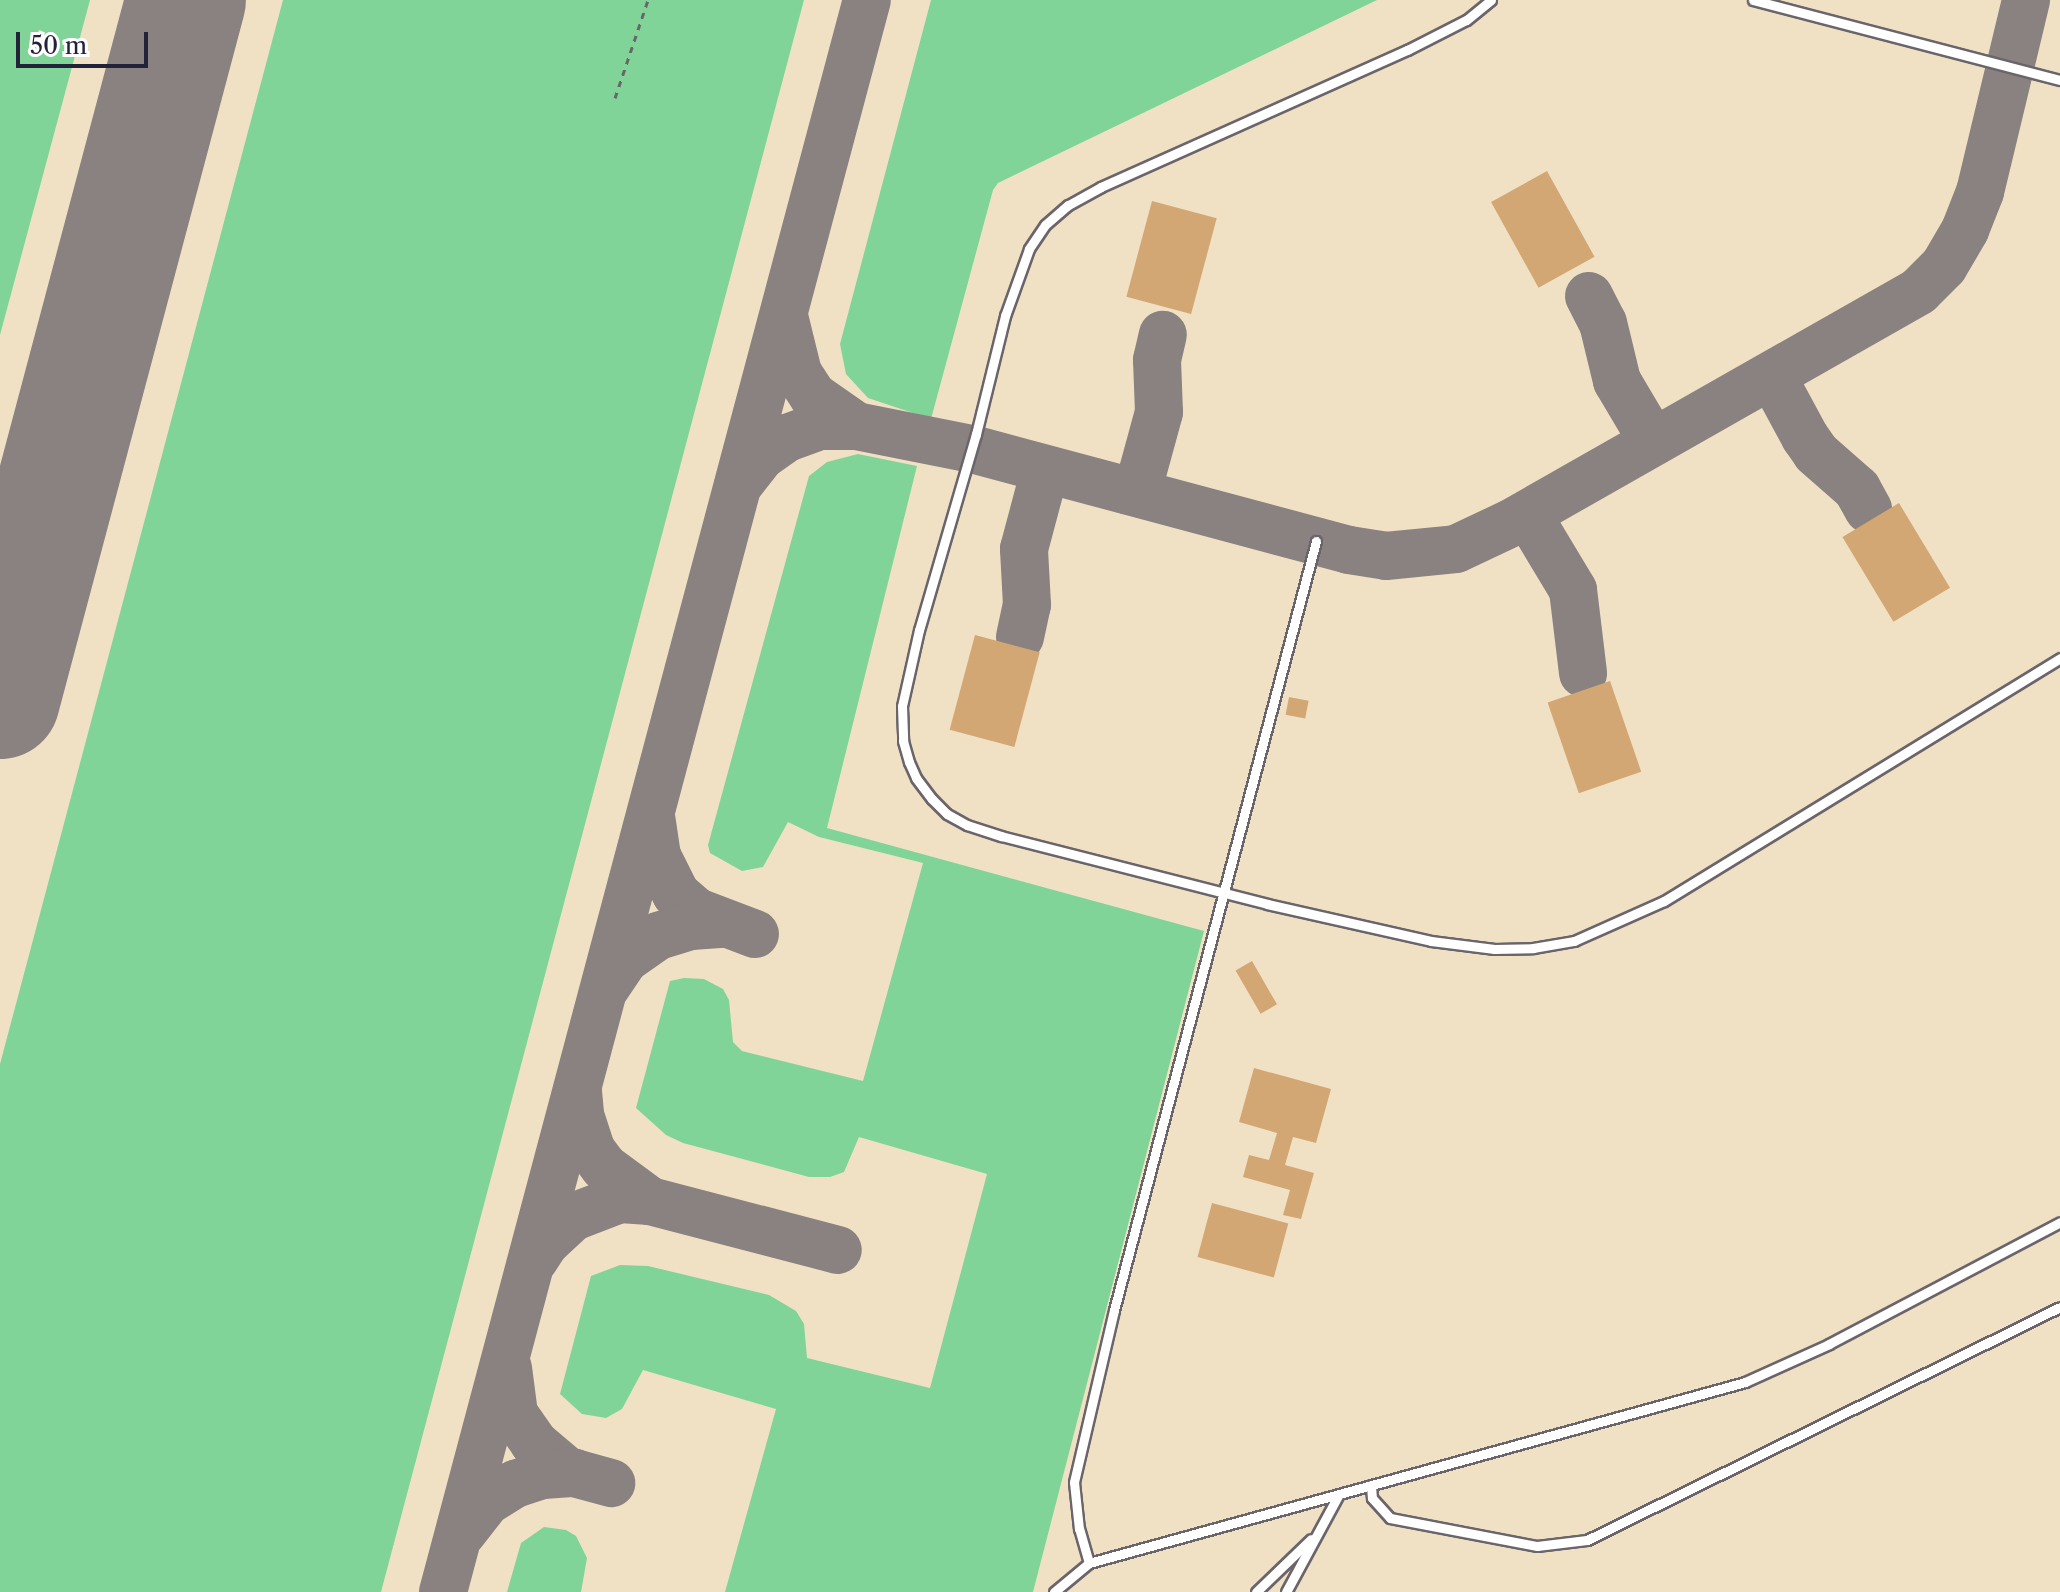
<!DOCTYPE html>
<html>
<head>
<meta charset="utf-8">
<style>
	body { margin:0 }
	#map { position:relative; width:2060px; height:1592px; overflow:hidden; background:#f1e1c4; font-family:"Libre Caslon Text",serif }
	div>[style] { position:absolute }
	.green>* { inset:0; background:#80d497 }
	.taxiway>* { height:48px; margin:-24px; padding:0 24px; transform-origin:24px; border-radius:24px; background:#8a8280 }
	.runway>* { height:120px; margin:-60px; padding:0 60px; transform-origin:60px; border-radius:60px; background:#8a8280 }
	.building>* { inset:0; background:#d3a774; transform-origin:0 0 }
	.path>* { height:3px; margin-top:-1.5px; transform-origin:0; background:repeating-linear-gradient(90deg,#6a656b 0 6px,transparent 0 12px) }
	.roads { filter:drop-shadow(2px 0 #6a656b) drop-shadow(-2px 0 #6a656b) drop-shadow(0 2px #6a656b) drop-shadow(0 -2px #6a656b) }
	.service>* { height:9px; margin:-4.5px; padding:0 4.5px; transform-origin:4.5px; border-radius:4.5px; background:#fff }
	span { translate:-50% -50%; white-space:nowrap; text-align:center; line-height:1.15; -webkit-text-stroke:6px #fff; paint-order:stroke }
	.scale { position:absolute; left:16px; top:32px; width:132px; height:36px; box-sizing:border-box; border:4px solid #22223b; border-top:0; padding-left:10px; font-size:24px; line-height:28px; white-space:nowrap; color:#22223b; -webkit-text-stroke:6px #fff; paint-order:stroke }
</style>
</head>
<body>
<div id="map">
	<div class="green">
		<div style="clip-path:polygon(0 0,90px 0,0 335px)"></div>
		<div style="clip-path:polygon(283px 0,804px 0,381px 1592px,0 1592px,0 1064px)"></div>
		<div style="clip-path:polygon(931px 0,1377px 0,998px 183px,993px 190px,931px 419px,868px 398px,846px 374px,840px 344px)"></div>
		<div style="clip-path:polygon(858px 454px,917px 466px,827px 828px,1204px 931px,1033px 1592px,725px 1592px,776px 1409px,643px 1370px,622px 1409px,606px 1418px,582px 1414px,560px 1394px,591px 1276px,620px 1265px,648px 1266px,769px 1295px,796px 1311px,804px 1324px,807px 1358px,930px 1388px,987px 1174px,859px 1137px,844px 1172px,830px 1177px,809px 1177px,683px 1143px,666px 1135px,636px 1108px,670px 981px,684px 978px,704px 979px,723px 989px,729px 1000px,733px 1042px,742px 1051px,863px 1081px,923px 863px,819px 837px,788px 822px,763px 867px,742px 871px,710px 853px,708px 845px,809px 476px,827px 462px)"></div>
		<div style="clip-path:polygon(544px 1527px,566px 1530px,576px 1536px,587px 1558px,581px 1592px,507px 1592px,521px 1543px)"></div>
	</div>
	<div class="taxiway">
		<div style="left:1589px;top:296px;width:30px;rotate:63deg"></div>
		<div style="left:1603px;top:323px;width:60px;rotate:76.4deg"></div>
		<div style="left:1617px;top:381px;width:57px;rotate:59.4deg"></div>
		<div style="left:784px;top:316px;width:59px;rotate:76.2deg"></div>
		<div style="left:798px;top:373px;width:27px;rotate:57deg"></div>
		<div style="left:813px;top:396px;width:52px;rotate:34.9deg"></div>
		<div style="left:1778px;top:387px;width:57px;rotate:61.6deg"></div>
		<div style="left:1805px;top:437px;width:19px;rotate:55deg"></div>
		<div style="left:1816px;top:453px;width:55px;rotate:41.3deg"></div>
		<div style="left:1857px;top:489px;width:23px;rotate:61deg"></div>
		<div style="left:740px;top:483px;width:34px;rotate:-52deg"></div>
		<div style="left:761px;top:456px;width:32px;rotate:-35deg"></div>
		<div style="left:787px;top:438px;width:35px;rotate:-20deg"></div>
		<div style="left:820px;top:426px;width:36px"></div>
		<div style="left:856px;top:426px;width:118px;rotate:11.2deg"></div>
		<div style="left:972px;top:449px;width:390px;rotate:15deg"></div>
		<div style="left:1349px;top:550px;width:37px;rotate:9deg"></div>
		<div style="left:1386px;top:556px;width:70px;rotate:-5.7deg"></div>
		<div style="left:1456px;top:549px;width:61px;rotate:-25.3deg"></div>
		<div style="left:1511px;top:523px;width:469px;rotate:-29.6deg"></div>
		<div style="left:1919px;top:291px;width:35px;rotate:-45deg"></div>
		<div style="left:1944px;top:266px;width:42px;rotate:-59.7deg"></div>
		<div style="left:1965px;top:230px;width:41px;rotate:-68.5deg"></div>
		<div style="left:1980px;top:192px;width:197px;rotate:-76.5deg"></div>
		<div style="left:1145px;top:489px;width:6px;rotate:72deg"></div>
		<div style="left:1147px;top:495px;width:21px;rotate:-166deg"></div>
		<div style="left:1127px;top:490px;width:18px;rotate:-41deg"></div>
		<div style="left:1141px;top:478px;width:68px;rotate:-74.7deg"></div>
		<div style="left:1159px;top:412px;width:52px;rotate:-92.2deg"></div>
		<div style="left:1157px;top:360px;width:26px;rotate:-77deg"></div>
		<div style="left:1537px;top:530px;width:70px;rotate:59deg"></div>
		<div style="left:1573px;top:590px;width:84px;rotate:83.1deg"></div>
		<div style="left:1020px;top:637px;width:33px;rotate:-78deg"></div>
		<div style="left:1027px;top:605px;width:56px;rotate:-93.1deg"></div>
		<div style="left:1024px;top:549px;width:66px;rotate:-75.1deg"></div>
		<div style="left:651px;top:816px;width:40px;rotate:81.5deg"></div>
		<div style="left:657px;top:856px;width:42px;rotate:63.4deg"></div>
		<div style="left:676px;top:894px;width:28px;rotate:41deg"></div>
		<div style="left:697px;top:912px;width:62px;rotate:20.8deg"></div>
		<div style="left:606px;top:987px;width:34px;rotate:-56deg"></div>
		<div style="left:625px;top:959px;width:40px;rotate:-34.9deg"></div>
		<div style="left:658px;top:936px;width:34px;rotate:-17deg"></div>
		<div style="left:691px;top:926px;width:32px;rotate:-4deg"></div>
		<div style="left:578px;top:1091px;width:24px;rotate:85deg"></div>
		<div style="left:580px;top:1115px;width:38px;rotate:72deg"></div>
		<div style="left:592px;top:1151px;width:20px;rotate:53deg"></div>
		<div style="left:604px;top:1167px;width:57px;rotate:36.5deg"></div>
		<div style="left:534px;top:1260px;width:20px;rotate:-57deg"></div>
		<div style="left:545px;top:1243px;width:38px;rotate:-43deg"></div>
		<div style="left:573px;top:1217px;width:50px;rotate:-21deg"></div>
		<div style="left:620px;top:1199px;width:30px;rotate:4deg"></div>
		<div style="left:650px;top:1201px;width:194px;rotate:14.6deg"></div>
		<div style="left:508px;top:1368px;width:46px;rotate:82.6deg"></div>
		<div style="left:514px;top:1414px;width:35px;rotate:55deg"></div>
		<div style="left:534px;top:1443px;width:43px;rotate:40.3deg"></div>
		<div style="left:567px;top:1471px;width:46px;rotate:15.3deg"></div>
		<div style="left:462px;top:1533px;width:39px;rotate:-52deg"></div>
		<div style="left:486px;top:1502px;width:34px;rotate:-32deg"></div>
		<div style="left:515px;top:1484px;width:29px;rotate:-18deg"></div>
		<div style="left:543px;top:1475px;width:32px;rotate:-4deg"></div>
		<div style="left:443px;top:1592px;width:1647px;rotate:-75.09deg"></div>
	</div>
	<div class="runway">
		<div style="left:0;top:699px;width:723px;rotate:-75.1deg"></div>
	</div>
	<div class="building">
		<div style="left:1547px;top:171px;width:98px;height:64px;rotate:61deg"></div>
		<div style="left:1152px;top:201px;width:67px;height:99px;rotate:15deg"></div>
		<div style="left:1899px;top:503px;width:99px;height:66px;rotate:59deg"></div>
		<div style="left:975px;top:635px;width:67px;height:98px;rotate:15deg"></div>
		<div style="left:1610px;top:681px;width:96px;height:66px;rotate:71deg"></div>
		<div style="left:1289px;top:697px;width:20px;height:18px;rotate:11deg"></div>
		<div style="left:1252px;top:961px;width:50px;height:19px;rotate:60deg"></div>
		<div style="clip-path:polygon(1254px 1068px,1331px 1089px,1316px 1143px,1293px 1137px,1285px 1165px,1314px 1173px,1301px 1219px,1283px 1215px,1290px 1190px,1243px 1177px,1249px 1155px,1269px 1160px,1277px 1133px,1239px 1122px)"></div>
		<div style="left:1212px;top:1203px;width:79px;height:56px;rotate:15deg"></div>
	</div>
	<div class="path">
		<div style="left:615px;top:98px;width:103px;rotate:-71.4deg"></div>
	</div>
	<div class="roads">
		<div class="service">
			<div style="left:1491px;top:0;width:32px;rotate:141deg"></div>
			<div style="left:1466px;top:20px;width:66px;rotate:153deg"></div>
			<div style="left:1407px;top:50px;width:335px;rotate:155.9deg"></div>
			<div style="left:1101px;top:187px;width:38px;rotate:151deg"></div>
			<div style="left:1068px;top:205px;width:30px;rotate:139deg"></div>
			<div style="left:1045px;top:225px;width:29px;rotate:124deg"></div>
			<div style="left:1029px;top:249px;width:71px;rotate:109.7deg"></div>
			<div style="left:1005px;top:316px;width:122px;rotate:103.8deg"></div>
			<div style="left:976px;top:434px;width:204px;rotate:106.2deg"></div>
			<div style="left:919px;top:630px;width:78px;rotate:102.6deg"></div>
			<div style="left:902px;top:706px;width:35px;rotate:88deg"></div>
			<div style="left:903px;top:741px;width:22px;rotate:74deg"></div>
			<div style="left:909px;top:762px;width:17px;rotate:66deg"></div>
			<div style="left:916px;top:778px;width:26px;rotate:53deg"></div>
			<div style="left:932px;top:799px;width:21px;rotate:45deg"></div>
			<div style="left:947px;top:814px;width:23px;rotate:29deg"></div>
			<div style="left:967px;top:825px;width:36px;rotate:18deg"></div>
			<div style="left:1001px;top:836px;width:275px;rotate:14.3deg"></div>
			<div style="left:1267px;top:904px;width:168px;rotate:12.7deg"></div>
			<div style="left:1431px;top:941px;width:64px;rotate:7.2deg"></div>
			<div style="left:1494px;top:949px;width:39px;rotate:-1deg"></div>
			<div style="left:1533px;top:948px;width:42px;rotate:-9.7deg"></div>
			<div style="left:1574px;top:941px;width:98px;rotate:-24deg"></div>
			<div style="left:1664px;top:901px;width:465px;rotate:-31.5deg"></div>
			<div style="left:1753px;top:0;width:317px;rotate:14.6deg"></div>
			<div style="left:1371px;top:1485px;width:13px;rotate:86deg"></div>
			<div style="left:1372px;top:1498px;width:27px;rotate:48deg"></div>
			<div style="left:1390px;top:1518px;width:150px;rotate:10.8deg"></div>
			<div style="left:1537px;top:1546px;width:50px;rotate:-6.8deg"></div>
			<div style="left:1587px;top:1540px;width:527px;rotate:-26.22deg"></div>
			<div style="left:1089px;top:1563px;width:35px;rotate:-106deg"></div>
			<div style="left:1079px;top:1529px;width:47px;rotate:-96.1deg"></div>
			<div style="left:1074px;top:1482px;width:177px;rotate:-76.9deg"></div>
			<div style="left:1114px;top:1310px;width:795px;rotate:-75.28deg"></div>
			<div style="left:1054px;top:1592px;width:45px;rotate:-39.6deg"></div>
			<div style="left:1089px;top:1563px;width:681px;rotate:-15.42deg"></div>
			<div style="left:1745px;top:1382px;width:92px;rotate:-24.3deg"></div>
			<div style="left:1829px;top:1344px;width:261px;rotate:-27.8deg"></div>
			<div style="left:1256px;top:1592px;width:76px;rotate:-43.9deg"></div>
			<div style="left:1286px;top:1592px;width:111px;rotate:-61.6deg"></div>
		</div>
	</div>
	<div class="scale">50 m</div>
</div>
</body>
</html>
